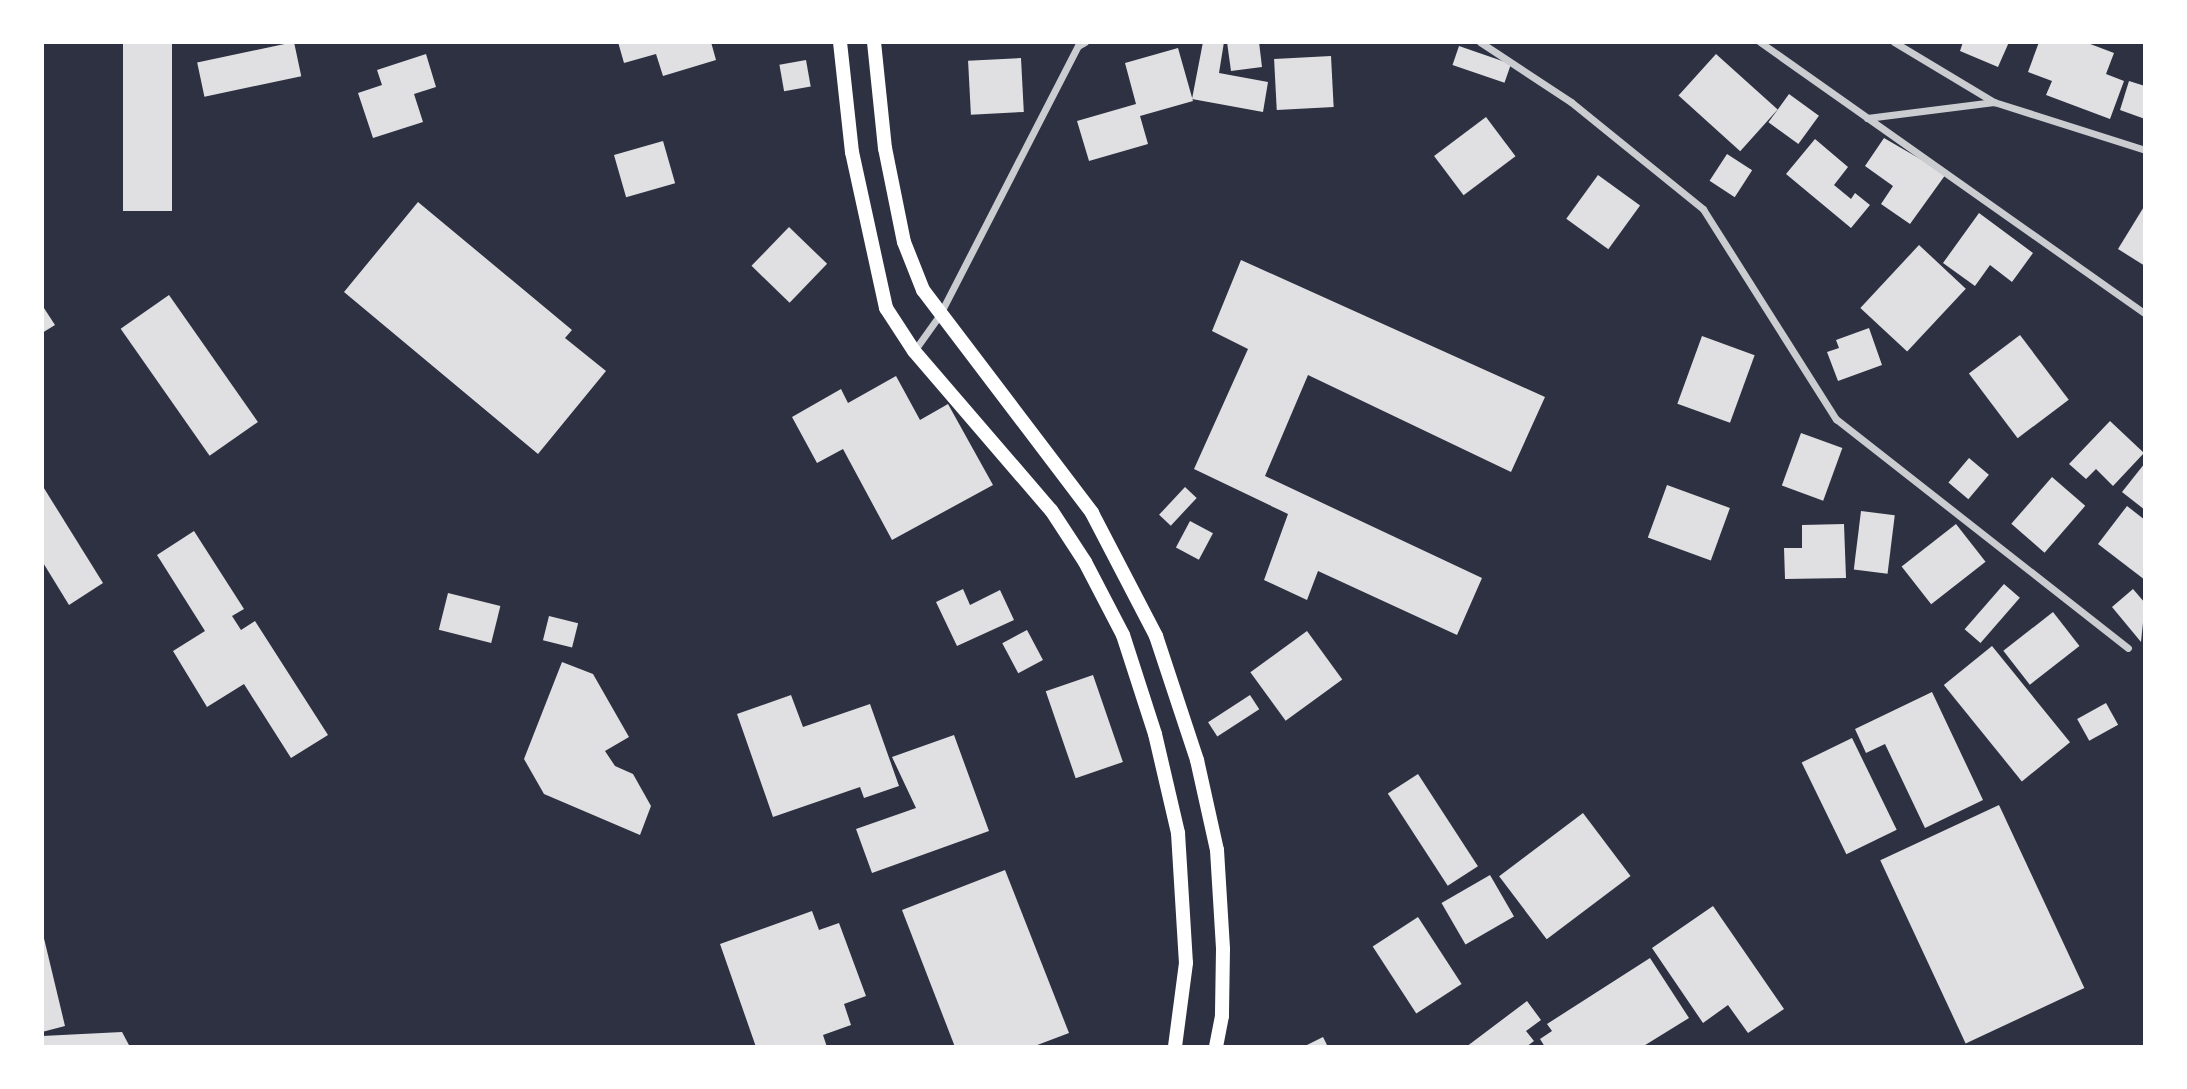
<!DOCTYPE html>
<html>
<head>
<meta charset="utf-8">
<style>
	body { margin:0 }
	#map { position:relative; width:2187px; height:1089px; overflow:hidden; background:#2d3142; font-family:"Work Sans",sans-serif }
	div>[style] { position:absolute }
	.building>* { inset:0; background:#e0e0e3; transform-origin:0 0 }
	.minor>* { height:7px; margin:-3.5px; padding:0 3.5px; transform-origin:3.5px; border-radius:3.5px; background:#caccd0 }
	.secondary>* { height:14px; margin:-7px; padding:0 7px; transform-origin:7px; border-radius:7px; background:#fff }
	span { translate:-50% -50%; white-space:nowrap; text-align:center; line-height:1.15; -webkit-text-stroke:6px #fff; paint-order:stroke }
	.frame { position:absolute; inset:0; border:44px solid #fff; pointer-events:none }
</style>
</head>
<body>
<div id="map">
	<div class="building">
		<div style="left:123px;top:42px;width:49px;height:169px"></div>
		<div style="left:294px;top:42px;width:35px;height:99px;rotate:78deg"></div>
		<div style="clip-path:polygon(618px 42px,711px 42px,716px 60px,663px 76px,656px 54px,624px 63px)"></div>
		<div style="clip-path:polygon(1203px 42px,1224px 42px,1219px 73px,1268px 82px,1263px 112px,1192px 99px)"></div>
		<div style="clip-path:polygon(1227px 42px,1259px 42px,1262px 67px,1231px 71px)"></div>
		<div style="clip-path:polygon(1963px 42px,2009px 42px,1998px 67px,1960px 51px)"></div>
		<div style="clip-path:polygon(2039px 42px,2085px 42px,2114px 53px,2106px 74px,2124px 81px,2110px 119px,2046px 95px,2052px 81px,2028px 72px)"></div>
		<div style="left:1459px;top:46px;width:55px;height:20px;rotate:19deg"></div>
		<div style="clip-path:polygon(1178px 48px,1193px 101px,1140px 116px,1148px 144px,1089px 161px,1077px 121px,1136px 104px,1125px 63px)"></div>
		<div style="clip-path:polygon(426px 54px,436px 87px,414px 94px,423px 122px,373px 138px,358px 93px,382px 85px,377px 70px)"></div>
		<div style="left:1716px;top:54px;width:83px;height:56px;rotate:42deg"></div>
		<div style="left:1331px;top:56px;width:51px;height:57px;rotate:87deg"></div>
		<div style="left:1021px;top:58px;width:54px;height:53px;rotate:87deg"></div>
		<div style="left:806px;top:60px;width:27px;height:27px;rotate:80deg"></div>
		<div style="clip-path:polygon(2129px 81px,2145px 86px,2145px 119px,2120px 110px)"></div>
		<div style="left:1789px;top:94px;width:37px;height:35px;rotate:36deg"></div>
		<div style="left:1486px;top:117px;width:49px;height:65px;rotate:53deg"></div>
		<div style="clip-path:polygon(1884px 138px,1946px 174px,1910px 224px,1881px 204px,1893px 186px,1865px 166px)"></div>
		<div style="clip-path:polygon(1815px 139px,1848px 167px,1834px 185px,1851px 199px,1855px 193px,1870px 205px,1851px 228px,1786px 174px)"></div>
		<div style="left:663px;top:141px;width:44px;height:51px;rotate:74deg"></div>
		<div style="left:1727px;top:154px;width:30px;height:32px;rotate:33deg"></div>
		<div style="left:1598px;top:175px;width:52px;height:54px;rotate:36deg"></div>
		<div style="clip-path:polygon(418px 202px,572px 330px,565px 338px,606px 371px,538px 454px,344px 292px)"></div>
		<div style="clip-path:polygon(2145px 205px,2145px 266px,2118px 249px)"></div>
		<div style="clip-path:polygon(1979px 213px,2033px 253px,2012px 282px,1990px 265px,1975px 286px,1943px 263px)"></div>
		<div style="left:789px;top:227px;width:53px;height:54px;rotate:44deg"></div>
		<div style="left:1919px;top:245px;width:64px;height:86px;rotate:43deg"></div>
		<div style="clip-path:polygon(1241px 260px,1545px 397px,1511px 472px,1308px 375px,1265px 476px,1482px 578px,1457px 635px,1318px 571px,1307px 600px,1264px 580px,1288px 514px,1194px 469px,1248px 349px,1212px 331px)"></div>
		<div style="left:169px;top:295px;width:155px;height:59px;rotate:55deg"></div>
		<div style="clip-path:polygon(42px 305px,55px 325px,42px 333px)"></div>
		<div style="clip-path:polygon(1869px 328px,1882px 365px,1838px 381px,1827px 352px,1839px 348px,1836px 340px)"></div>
		<div style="left:2020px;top:335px;width:81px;height:64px;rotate:53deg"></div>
		<div style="left:1702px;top:336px;width:56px;height:72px;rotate:20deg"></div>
		<div style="clip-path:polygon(896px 376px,920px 420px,948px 404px,993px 485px,892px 540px,843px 449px,817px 463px,792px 417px,841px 389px,848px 403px)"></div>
		<div style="clip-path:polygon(2110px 421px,2144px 453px,2113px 486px,2096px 469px,2086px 479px,2069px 464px)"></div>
		<div style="left:1801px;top:433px;width:44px;height:56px;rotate:20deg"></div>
		<div style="left:1969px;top:458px;width:26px;height:32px;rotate:40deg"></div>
		<div style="clip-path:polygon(2145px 463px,2145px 510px,2122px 492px)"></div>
		<div style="left:2052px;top:477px;width:44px;height:62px;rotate:41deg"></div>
		<div style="clip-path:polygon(42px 485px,103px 583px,69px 605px,42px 561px)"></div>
		<div style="left:1667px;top:485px;width:67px;height:56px;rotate:20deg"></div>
		<div style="left:1185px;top:487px;width:16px;height:38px;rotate:43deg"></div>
		<div style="clip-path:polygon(2127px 506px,2145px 520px,2145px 580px,2098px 544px)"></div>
		<div style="left:1861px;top:511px;width:34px;height:59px;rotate:7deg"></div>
		<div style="left:1190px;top:521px;width:26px;height:30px;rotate:28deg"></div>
		<div style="clip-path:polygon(1844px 524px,1846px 578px,1785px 579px,1784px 548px,1802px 548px,1802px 525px)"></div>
		<div style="left:1956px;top:524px;width:48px;height:69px;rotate:52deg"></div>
		<div style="clip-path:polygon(194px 531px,244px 609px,232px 616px,241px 630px,255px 621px,328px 735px,291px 758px,244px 684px,207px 707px,173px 651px,205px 631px,157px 555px)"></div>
		<div style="left:2004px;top:584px;width:21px;height:60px;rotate:41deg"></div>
		<div style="clip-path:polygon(963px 589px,970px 605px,1000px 590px,1014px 620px,957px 646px,936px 602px)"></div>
		<div style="clip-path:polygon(2133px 589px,2145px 603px,2141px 642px,2112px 607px)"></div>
		<div style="left:448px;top:593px;width:54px;height:38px;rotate:14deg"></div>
		<div style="left:2053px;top:612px;width:43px;height:63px;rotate:52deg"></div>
		<div style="left:549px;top:616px;width:30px;height:25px;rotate:14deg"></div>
		<div style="left:1027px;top:630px;width:34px;height:28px;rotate:62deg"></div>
		<div style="left:1307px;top:631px;width:60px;height:70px;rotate:54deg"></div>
		<div style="left:1992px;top:646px;width:124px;height:62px;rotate:51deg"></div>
		<div style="clip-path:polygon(562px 662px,593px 674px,629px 737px,605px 751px,615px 766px,633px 774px,651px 806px,640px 835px,544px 794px,524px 759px)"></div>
		<div style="left:1093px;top:675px;width:92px;height:50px;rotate:71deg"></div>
		<div style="clip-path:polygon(1932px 692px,1983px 800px,1925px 828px,1885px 744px,1866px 753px,1855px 729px)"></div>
		<div style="clip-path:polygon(791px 695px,803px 727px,870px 704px,899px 786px,864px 798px,860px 787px,773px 817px,737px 714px)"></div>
		<div style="left:1250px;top:695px;width:17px;height:50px;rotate:57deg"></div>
		<div style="left:2106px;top:703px;width:25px;height:33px;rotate:61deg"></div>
		<div style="clip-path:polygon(954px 735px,989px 831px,872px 873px,856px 829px,916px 808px,892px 757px)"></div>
		<div style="left:1852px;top:738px;width:102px;height:56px;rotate:64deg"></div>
		<div style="left:1418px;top:774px;width:110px;height:36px;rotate:57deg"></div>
		<div style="left:1999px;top:805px;width:202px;height:131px;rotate:65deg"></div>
		<div style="left:1583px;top:813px;width:79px;height:105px;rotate:53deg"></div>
		<div style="clip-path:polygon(1005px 870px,1069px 1033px,1032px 1047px,955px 1047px,902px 910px)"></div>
		<div style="left:1490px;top:875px;width:48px;height:56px;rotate:60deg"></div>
		<div style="clip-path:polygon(1713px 906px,1784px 1009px,1748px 1033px,1728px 1005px,1703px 1023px,1652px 948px)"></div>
		<div style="clip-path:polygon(812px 911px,819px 930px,839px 923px,866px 996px,844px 1004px,851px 1025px,823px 1035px,827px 1047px,756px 1047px,720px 944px)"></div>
		<div style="left:1418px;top:917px;width:80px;height:54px;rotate:57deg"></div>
		<div style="clip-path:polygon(42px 930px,65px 1026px,42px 1032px)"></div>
		<div style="clip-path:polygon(1650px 958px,1689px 1018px,1642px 1047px,1545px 1047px,1540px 1039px,1552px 1031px,1547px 1024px)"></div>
		<div style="clip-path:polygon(1527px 1001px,1541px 1020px,1526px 1031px,1534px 1041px,1526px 1047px,1466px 1047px)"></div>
		<div style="clip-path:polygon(122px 1032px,130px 1047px,42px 1047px,42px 1036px)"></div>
		<div style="clip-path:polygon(1323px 1037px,1328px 1047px,1303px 1047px)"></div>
	</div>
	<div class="minor">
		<div style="left:1480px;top:42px;width:109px;rotate:33.4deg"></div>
		<div style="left:1571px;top:102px;width:170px;rotate:39deg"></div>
		<div style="left:1703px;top:209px;width:249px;rotate:57.7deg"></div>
		<div style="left:1836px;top:419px;width:371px;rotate:38.1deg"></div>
		<div style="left:1760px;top:42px;width:471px;rotate:35.2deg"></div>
		<div style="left:1894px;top:42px;width:117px;rotate:31deg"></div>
		<div style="left:1994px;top:102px;width:158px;rotate:17.6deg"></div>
		<div style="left:1867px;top:118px;width:128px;rotate:-7.2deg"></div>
		<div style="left:914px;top:351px;width:43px;rotate:-54.5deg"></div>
		<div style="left:939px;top:316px;width:304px;rotate:-62.8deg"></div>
		<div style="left:1078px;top:46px;width:8px;rotate:-30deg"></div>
	</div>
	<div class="secondary">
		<div style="left:840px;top:42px;width:111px;rotate:83.8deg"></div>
		<div style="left:852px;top:152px;width:160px;rotate:77.7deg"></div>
		<div style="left:886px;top:308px;width:51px;rotate:56.9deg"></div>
		<div style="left:914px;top:351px;width:210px;rotate:49.3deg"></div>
		<div style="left:1051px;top:510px;width:62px;rotate:56.8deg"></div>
		<div style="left:1085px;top:562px;width:82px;rotate:62.5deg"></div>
		<div style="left:1123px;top:635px;width:104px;rotate:72.1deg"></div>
		<div style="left:1155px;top:734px;width:102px;rotate:76.9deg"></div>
		<div style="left:1178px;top:833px;width:130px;rotate:86.5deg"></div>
		<div style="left:1186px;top:963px;width:85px;rotate:97.5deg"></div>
		<div style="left:874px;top:42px;width:107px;rotate:84.1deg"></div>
		<div style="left:885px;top:148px;width:96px;rotate:78.6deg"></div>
		<div style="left:904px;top:242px;width:52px;rotate:68.4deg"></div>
		<div style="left:923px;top:290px;width:280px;rotate:52.8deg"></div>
		<div style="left:1092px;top:513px;width:139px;rotate:62.5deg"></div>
		<div style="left:1156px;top:636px;width:131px;rotate:71.7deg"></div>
		<div style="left:1197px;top:760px;width:92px;rotate:77.5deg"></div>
		<div style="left:1217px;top:850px;width:99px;rotate:86.5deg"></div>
		<div style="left:1223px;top:949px;width:67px;rotate:90.9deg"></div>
		<div style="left:1222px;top:1016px;width:32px;rotate:101deg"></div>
	</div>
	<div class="frame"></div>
</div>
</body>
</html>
